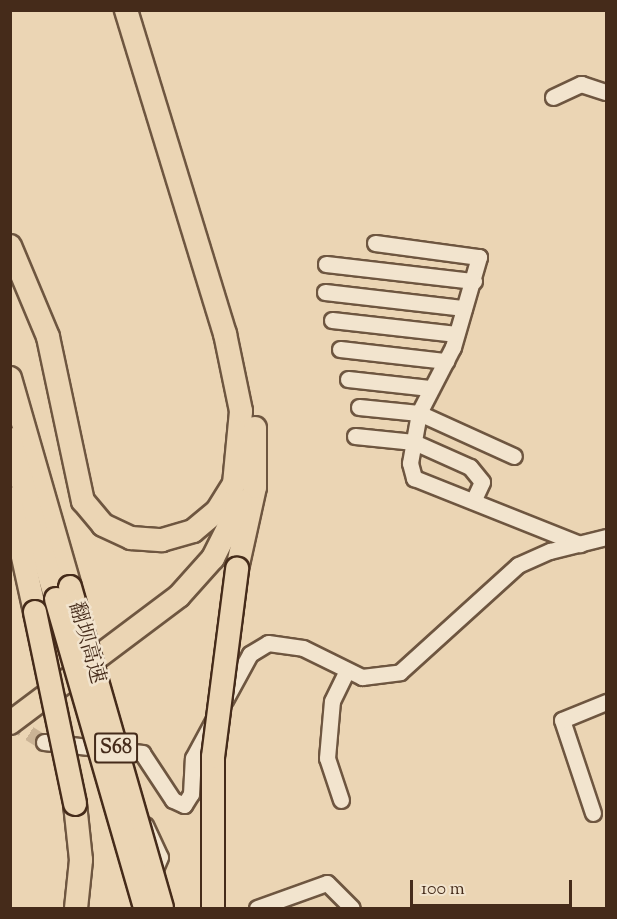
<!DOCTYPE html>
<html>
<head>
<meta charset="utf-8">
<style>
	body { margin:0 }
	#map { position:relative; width:617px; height:919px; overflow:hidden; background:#ebd5b4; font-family:"Sorts Mill Goudy","Noto Serif SC",serif }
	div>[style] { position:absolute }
	.minor-tunnel>* { height:15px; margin-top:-7.5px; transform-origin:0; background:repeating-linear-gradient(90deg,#cab395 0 15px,transparent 0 23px) }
	.roads { filter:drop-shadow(2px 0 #6e5640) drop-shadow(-2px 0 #6e5640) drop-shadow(0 2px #6e5640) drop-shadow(0 -2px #6e5640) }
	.minor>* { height:15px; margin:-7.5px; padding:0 7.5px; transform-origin:7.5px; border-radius:7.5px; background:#f2e4ce }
	.highway>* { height:22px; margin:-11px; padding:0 11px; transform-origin:11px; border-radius:11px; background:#ebd5b4 }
	.bridges { filter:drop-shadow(2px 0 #452b1a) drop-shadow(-2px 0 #452b1a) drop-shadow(0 2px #452b1a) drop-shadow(0 -2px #452b1a) }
	.highway-bridge>* { height:22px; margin:-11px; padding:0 11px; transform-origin:11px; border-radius:11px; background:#ebd5b4 }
	span { translate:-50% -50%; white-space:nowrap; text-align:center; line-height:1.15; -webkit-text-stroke:5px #f2e4ce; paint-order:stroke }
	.shield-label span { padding:2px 4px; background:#f2e4ce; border:2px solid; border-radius:4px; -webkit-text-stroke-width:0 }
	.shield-label { font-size:20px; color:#452b1a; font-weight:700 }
	.street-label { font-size:21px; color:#452b1a }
	.frame { position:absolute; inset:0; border:12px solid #452b1a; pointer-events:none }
	.scale { position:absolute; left:410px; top:880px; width:162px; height:27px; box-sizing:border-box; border:3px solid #452b1a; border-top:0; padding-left:8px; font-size:18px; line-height:21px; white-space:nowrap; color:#452b1a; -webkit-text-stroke:4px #f2e4ce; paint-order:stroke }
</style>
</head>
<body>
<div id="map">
	<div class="minor-tunnel">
		<div style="left:10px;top:721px;width:40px;rotate:32deg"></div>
	</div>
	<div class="roads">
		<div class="minor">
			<div style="left:553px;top:97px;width:31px;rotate:-25deg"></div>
			<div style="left:581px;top:84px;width:26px;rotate:18deg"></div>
			<div style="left:375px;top:243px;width:105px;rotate:7.7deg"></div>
			<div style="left:479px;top:257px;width:94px;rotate:106.1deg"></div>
			<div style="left:453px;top:347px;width:74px;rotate:117.3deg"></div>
			<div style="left:419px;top:413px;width:51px;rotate:100.2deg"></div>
			<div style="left:410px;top:463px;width:16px;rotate:75deg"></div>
			<div style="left:414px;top:478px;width:179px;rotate:21.7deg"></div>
			<div style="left:326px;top:264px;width:149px;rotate:6.6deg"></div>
			<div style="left:325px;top:292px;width:140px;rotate:6.6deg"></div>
			<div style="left:332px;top:320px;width:125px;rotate:6.4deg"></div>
			<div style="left:340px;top:349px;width:107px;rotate:6.5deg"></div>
			<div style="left:348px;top:379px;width:82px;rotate:6.3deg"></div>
			<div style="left:359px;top:407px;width:60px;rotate:5.7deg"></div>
			<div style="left:419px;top:413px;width:104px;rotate:24.4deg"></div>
			<div style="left:355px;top:436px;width:59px;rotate:5.8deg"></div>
			<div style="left:414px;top:442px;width:61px;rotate:24.1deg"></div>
			<div style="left:470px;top:467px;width:19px;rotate:51deg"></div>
			<div style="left:482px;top:482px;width:21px;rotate:115deg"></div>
			<div style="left:225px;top:700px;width:52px;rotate:-61.5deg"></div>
			<div style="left:250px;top:654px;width:21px;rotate:-31deg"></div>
			<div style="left:268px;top:643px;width:35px;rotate:8deg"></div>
			<div style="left:303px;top:648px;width:66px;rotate:26.2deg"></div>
			<div style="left:362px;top:677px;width:38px;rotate:-7deg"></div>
			<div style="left:400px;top:672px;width:159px;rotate:-42.2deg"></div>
			<div style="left:518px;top:565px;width:35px;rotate:-24deg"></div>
			<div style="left:550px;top:551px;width:58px;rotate:-14deg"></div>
			<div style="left:44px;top:742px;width:99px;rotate:6.4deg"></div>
			<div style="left:142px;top:753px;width:56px;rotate:56.6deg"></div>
			<div style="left:173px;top:800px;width:12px;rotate:24deg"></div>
			<div style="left:184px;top:805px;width:13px;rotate:-58deg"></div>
			<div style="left:191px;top:794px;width:36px;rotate:-87deg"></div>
			<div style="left:193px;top:758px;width:42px;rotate:-61.6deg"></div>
			<div style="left:341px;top:800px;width:44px;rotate:-108.4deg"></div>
			<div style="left:327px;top:758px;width:57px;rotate:-85deg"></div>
			<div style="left:332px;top:701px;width:34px;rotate:-64deg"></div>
			<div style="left:593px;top:813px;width:98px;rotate:-108.4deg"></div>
			<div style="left:562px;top:720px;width:48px;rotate:-22.2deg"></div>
			<div style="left:145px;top:825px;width:35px;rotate:65deg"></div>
			<div style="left:160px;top:857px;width:21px;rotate:113deg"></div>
			<div style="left:257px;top:908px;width:74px;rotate:-19.7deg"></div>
			<div style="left:327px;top:883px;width:35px;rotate:45deg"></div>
		</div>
		<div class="highway">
			<div style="left:10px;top:246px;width:99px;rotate:67.3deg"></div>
			<div style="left:48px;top:337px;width:168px;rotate:78deg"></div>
			<div style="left:83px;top:501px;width:31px;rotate:50deg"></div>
			<div style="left:103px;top:525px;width:31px;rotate:25deg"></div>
			<div style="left:131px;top:538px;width:31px;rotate:4deg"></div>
			<div style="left:162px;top:540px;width:32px;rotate:-16deg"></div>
			<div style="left:193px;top:531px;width:31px;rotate:-40deg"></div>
			<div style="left:217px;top:511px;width:32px;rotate:-58deg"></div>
			<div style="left:234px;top:484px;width:73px;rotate:-84.5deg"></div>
			<div style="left:241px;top:411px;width:79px;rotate:-101.7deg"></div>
			<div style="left:225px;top:334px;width:339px;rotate:-107deg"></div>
			<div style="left:10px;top:378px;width:217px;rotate:74deg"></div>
			<div style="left:10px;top:439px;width:166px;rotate:74deg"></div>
			<div style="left:10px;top:498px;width:117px;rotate:77.6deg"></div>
			<div style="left:237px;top:569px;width:84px;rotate:-77.6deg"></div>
			<div style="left:255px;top:487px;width:59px;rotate:-90deg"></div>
			<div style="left:10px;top:723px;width:211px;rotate:-36.9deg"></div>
			<div style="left:179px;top:596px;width:51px;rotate:-48.2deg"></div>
			<div style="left:213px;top:558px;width:63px;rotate:-63.4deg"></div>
			<div style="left:75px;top:804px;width:56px;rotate:83.9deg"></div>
			<div style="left:81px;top:860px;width:48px;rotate:95.9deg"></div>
		</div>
	</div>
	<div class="bridges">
		<div class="highway-bridge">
			<div style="left:70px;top:587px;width:334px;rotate:74deg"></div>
			<div style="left:56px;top:599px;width:322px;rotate:73.9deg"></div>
			<div style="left:35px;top:612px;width:196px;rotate:78.2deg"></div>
			<div style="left:213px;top:908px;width:151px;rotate:-90deg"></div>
			<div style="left:213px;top:757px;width:190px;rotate:-82.7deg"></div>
		</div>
	</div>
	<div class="shield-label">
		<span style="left:116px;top:748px">S68</span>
	</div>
	<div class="street-label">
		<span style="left:86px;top:643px;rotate:74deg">翻坝高速</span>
	</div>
	<div class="frame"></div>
	<div class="scale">100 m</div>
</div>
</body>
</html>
